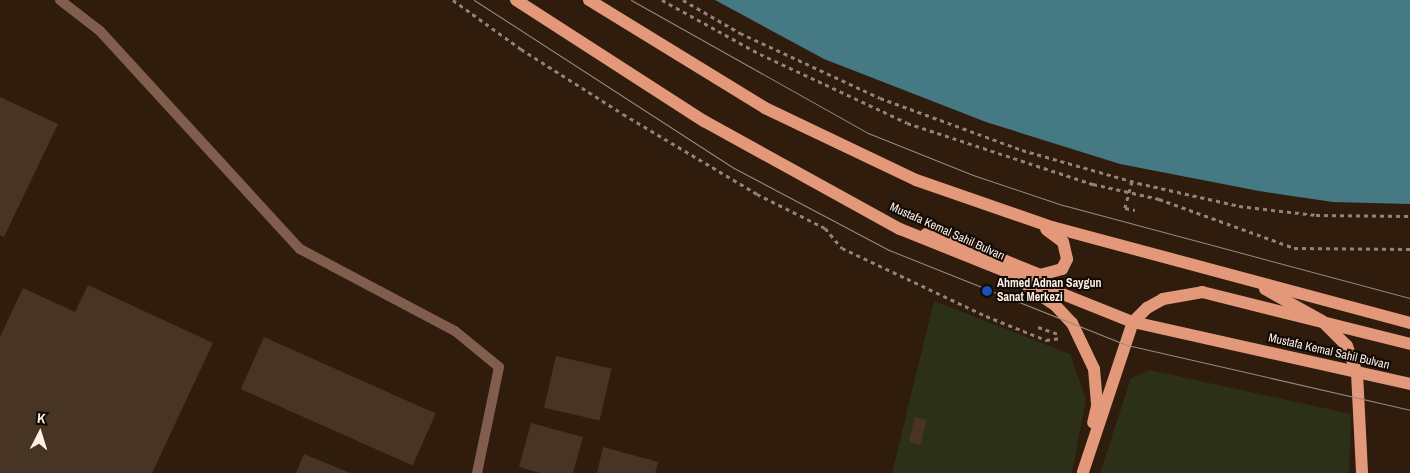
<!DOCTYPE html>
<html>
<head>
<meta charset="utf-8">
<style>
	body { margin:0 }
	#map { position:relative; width:1410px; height:473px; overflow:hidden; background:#2f1c0c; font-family:"Archivo Narrow",sans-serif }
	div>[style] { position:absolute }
	.green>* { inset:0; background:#2c3019 }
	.water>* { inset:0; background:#457984 }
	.building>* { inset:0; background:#483423; transform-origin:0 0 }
	.path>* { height:3px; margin-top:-1.5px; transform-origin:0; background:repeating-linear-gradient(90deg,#938376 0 4px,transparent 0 8px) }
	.lane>* { height:10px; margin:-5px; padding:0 5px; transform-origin:5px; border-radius:5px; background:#815d4e }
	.primary>* { height:12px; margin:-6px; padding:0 6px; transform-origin:6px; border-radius:6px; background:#e39879 }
	.tram>* { height:1px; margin:-0.5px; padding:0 0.5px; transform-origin:0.5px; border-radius:0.5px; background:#9b8b7e }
	.dots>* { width:14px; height:14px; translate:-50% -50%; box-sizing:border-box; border:2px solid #110904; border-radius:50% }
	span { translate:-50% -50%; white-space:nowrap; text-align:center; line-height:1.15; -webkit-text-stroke:4px #110904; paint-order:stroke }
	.street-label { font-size:12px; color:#fdf0e6 }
	.poi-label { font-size:12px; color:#fdf0e6; font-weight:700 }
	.left { translate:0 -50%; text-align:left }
	.north { position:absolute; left:15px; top:408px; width:50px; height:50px; -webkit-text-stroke:4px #110904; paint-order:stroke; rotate:5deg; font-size:14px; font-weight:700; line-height:20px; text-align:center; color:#fdf0e6 }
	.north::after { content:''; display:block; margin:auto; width:18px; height:22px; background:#fdf0e6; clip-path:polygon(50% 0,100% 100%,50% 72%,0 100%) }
</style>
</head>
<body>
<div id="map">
	<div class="green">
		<div style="clip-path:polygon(934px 301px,1070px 354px,1086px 399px,1072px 473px,892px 473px)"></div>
		<div style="clip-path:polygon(1150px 370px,1351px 414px,1349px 473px,1100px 473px,1131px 378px)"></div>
	</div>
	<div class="water">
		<div style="clip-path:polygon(715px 0,1410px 0,1410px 204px,1333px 202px,1259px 191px,1120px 164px,986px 122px,824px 59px)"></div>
	</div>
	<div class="building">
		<div style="clip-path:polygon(0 97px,58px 124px,4px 237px,0 235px)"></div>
		<div style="clip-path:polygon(88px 285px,213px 343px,152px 473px,0 473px,0 337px,23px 288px,75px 312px)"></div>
		<div style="left:264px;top:337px;width:188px;height:57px;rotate:24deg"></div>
		<div style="left:556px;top:356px;width:57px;height:53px;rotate:13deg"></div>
		<div style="left:915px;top:417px;width:12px;height:26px;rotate:14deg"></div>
		<div style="clip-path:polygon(531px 423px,583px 437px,573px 473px,540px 473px,519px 467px)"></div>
		<div style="clip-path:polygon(603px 447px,658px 462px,655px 473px,597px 473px)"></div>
		<div style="clip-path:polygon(304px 454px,350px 473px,296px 473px)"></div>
	</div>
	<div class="path">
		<div style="left:453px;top:0;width:84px;rotate:35.8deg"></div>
		<div style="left:521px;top:49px;width:121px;rotate:32.5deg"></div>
		<div style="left:623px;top:114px;width:156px;rotate:30.8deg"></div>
		<div style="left:757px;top:194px;width:76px;rotate:26.6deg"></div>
		<div style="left:825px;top:228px;width:26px;rotate:50deg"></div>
		<div style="left:842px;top:248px;width:159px;rotate:25.3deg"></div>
		<div style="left:986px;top:316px;width:65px;rotate:21.8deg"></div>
		<div style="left:1046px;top:340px;width:15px;rotate:-8deg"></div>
		<div style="left:662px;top:0;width:112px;rotate:28.9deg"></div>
		<div style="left:760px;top:54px;width:162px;rotate:25.1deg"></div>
		<div style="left:907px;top:123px;width:196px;rotate:18.2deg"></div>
		<div style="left:1093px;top:184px;width:68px;rotate:12.8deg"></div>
		<div style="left:1159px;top:199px;width:144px;rotate:19.9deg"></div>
		<div style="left:1294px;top:248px;width:116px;rotate:0.5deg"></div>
		<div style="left:683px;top:0;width:66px;rotate:30.1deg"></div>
		<div style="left:740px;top:33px;width:154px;rotate:24.9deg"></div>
		<div style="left:880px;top:98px;width:151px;rotate:20.1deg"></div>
		<div style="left:1022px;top:150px;width:121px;rotate:15.9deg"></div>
		<div style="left:1138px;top:183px;width:104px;rotate:12.8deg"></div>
		<div style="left:1239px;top:206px;width:78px;rotate:6.7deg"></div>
		<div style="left:1316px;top:215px;width:94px;rotate:0.6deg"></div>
		<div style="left:1132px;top:181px;width:28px;rotate:105deg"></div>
		<div style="left:1125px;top:208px;width:10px;rotate:11deg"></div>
		<div style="left:1038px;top:327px;width:24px;rotate:19deg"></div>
	</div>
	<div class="lane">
		<div style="left:60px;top:0;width:51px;rotate:37.8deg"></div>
		<div style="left:100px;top:31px;width:296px;rotate:47.5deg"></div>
		<div style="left:300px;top:249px;width:175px;rotate:27.9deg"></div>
		<div style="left:455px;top:331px;width:57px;rotate:39.3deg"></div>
		<div style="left:499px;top:367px;width:108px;rotate:101.7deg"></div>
	</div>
	<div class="primary">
		<div style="left:516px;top:0;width:224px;rotate:32.8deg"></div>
		<div style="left:704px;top:121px;width:224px;rotate:28.9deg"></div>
		<div style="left:900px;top:229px;width:251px;rotate:21.8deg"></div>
		<div style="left:1133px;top:322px;width:284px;rotate:12.6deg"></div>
		<div style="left:589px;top:0;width:206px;rotate:31.5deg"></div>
		<div style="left:765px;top:108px;width:167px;rotate:25.5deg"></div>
		<div style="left:916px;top:180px;width:144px;rotate:19.1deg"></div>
		<div style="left:1052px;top:227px;width:371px;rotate:15deg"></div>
		<div style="left:926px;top:234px;width:26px;rotate:11deg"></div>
		<div style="left:952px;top:239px;width:95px;rotate:22.2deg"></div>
		<div style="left:1040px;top:275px;width:23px;rotate:-15deg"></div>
		<div style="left:1062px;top:269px;width:11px;rotate:-63deg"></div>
		<div style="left:1067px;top:259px;width:17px;rotate:-103deg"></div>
		<div style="left:1063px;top:242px;width:21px;rotate:-143deg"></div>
		<div style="left:1028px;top:287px;width:32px;rotate:34deg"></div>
		<div style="left:1055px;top:305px;width:25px;rotate:47deg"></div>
		<div style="left:1072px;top:323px;width:51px;rotate:64.4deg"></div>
		<div style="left:1094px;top:369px;width:37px;rotate:85deg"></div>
		<div style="left:1097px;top:406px;width:17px;rotate:103deg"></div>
		<div style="left:1265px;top:289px;width:65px;rotate:29.3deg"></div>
		<div style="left:1322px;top:321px;width:35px;rotate:45deg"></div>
		<div style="left:1347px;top:346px;width:29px;rotate:70deg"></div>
		<div style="left:1357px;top:373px;width:100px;rotate:87.1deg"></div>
		<div style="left:1083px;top:472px;width:158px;rotate:-71.6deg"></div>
		<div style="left:1133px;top:322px;width:20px;rotate:-45deg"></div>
		<div style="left:1147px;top:308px;width:18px;rotate:-29deg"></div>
		<div style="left:1163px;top:299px;width:40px;rotate:-10deg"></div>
		<div style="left:1202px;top:292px;width:214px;rotate:14deg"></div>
	</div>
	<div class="tram">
		<div style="left:474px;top:0;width:307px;rotate:32.9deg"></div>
		<div style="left:732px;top:167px;width:178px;rotate:27.9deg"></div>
		<div style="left:889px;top:250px;width:256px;rotate:21.8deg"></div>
		<div style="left:1127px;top:345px;width:290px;rotate:12.9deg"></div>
		<div style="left:631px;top:0;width:272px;rotate:29.3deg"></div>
		<div style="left:868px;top:133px;width:113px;rotate:21.8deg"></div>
		<div style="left:973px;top:175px;width:91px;rotate:18.6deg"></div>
		<div style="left:1059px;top:204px;width:363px;rotate:15deg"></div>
	</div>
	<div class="dots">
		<div style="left:987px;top:291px;background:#1a4fb4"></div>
	</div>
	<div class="street-label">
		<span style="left:947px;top:232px;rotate:24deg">Mustafa Kemal Sahil Bulvarı</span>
		<span style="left:1329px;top:352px;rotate:13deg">Mustafa Kemal Sahil Bulvarı</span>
	</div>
	<div class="poi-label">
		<span class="left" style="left:997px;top:291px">Ahmed Adnan Saygun<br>Sanat Merkezi</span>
	</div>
	<div class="north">K</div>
</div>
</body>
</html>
